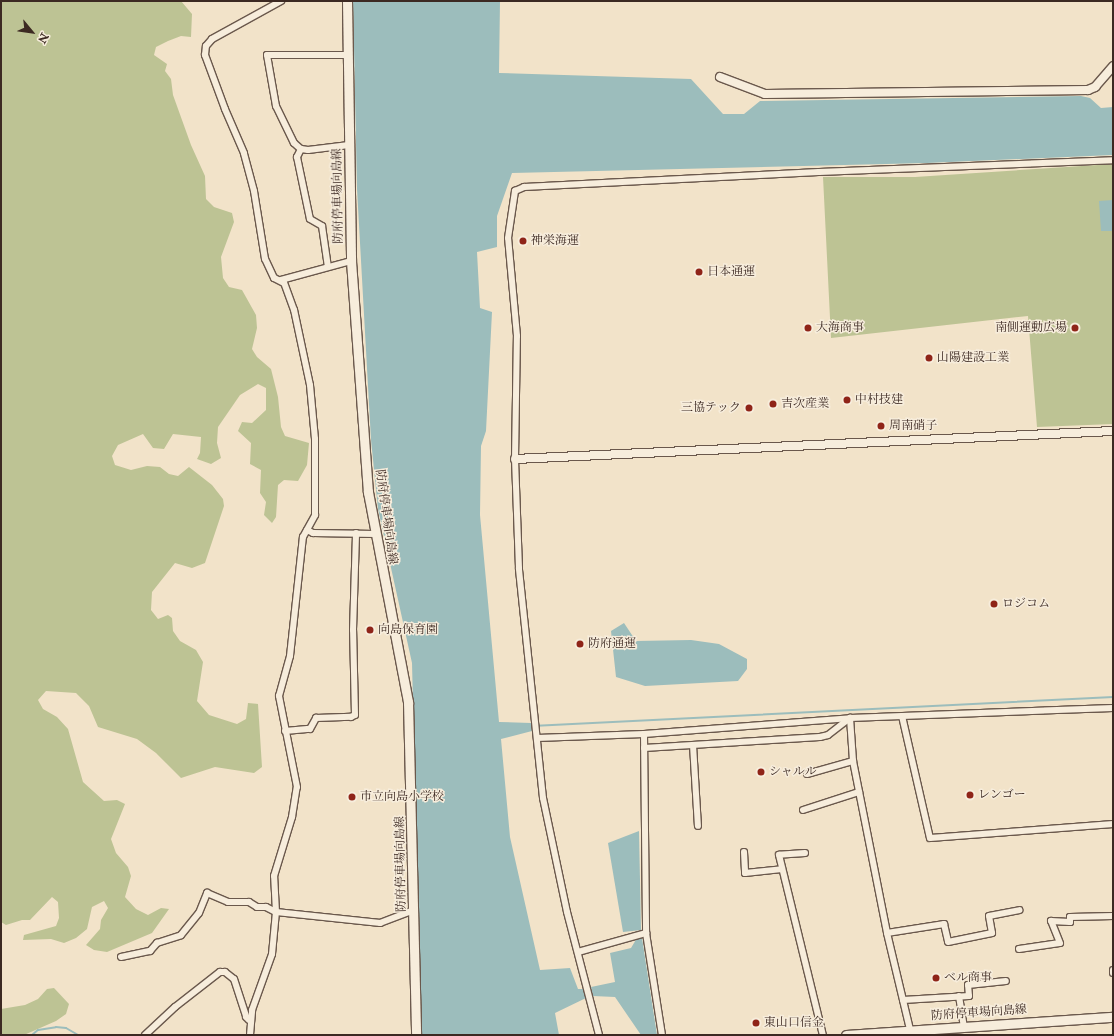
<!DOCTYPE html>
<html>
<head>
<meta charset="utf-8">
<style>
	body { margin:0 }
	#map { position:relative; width:1114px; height:1036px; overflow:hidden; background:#f2e3c9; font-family:"IM FELL Double Pica","Noto Serif JP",serif }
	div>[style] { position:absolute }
	.green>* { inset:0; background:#bdc394 }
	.water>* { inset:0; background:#9cbdbc }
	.stream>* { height:2px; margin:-1px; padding:0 1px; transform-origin:1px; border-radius:1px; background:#9cbdbc }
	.roads { filter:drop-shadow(1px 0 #6a584c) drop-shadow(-1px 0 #6a584c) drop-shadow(0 1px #6a584c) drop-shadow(0 -1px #6a584c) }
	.minor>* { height:6px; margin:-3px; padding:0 3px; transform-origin:3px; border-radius:3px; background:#f7eddc }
	.tertiary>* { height:8px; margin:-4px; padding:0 4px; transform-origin:4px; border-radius:4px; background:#f7eddc }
	.secondary>* { height:9px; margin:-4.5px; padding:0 4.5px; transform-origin:4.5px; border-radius:4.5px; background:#f7eddc }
	.dots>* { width:11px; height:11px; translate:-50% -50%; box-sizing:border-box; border:2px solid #f7eddc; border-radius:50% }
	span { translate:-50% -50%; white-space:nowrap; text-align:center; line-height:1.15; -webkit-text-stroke:3px #f7eddc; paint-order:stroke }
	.street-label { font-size:12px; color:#3c2922 }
	.poi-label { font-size:12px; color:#3c2922 }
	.left { translate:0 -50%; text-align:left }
	.right { translate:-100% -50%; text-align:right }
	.frame { position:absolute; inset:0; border:2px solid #3c2922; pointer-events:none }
	.north { position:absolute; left:12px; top:12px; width:40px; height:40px; -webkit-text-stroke:3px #f7eddc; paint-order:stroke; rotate:119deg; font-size:11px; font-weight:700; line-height:16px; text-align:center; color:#3c2922 }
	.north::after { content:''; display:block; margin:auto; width:14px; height:18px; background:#3c2922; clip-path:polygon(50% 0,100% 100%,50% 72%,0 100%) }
</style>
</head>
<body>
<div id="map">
	<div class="green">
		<div style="clip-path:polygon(1px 1px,181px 1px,192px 14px,191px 37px,181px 36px,168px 41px,156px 47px,154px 55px,167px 64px,165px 71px,171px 79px,173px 95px,191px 145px,205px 176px,206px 199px,214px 207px,232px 213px,234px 222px,221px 257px,223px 278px,229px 287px,242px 290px,256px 315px,257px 328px,252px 349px,257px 357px,271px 369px,278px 397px,281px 427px,285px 436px,309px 443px,307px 465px,298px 481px,284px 480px,278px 485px,276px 517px,272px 523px,264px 515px,266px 502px,260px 493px,261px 470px,250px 464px,251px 443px,238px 431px,242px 422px,252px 423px,266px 410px,266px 388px,258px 384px,240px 395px,218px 427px,217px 443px,221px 458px,211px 464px,197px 459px,200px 453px,201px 437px,173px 434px,164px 449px,153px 448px,143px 434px,118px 445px,112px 456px,115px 465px,131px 470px,147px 466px,160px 467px,169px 474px,178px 476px,189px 467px,212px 485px,223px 499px,224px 506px,205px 563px,192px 568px,175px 563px,152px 592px,151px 610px,158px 619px,168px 615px,172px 618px,173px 631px,180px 641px,196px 650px,203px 662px,197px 701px,209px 715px,237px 724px,246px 719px,248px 703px,258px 704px,262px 767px,254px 773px,215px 767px,181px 778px,156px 753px,137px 739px,98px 727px,89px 706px,76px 693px,46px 691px,38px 700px,43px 709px,57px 717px,68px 729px,83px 782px,104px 801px,117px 800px,125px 804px,111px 839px,116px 853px,128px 867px,131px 876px,125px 897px,136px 909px,148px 915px,161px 908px,169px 909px,152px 933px,107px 952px,94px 950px,86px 945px,100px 929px,101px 920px,108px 908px,104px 901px,92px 907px,87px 929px,76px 938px,64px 943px,51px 939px,23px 940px,24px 935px,56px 926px,59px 918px,58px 902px,52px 897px,30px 920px,22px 920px,6px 925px,1px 922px)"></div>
		<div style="clip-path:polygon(1113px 164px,1113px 424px,1037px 427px,1028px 316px,831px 338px,823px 177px,915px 177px)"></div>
		<div style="clip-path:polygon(54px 988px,69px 1004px,66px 1014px,56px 1021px,24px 1035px,1px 1035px,1px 1009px,25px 1005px,38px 999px,47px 989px)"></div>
	</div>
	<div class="water">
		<div style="clip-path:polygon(353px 1px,500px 1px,499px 73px,691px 79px,723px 114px,744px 114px,760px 101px,1081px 96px,1090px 98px,1101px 108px,1113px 107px,1113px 155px,927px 163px,512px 173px,497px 216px,497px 247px,477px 252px,480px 308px,492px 312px,486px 431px,481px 446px,480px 515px,499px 722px,531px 723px,532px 731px,501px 739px,510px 837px,540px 970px,570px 968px,578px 989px,583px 989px,586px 998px,555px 1013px,559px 1035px,421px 1035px,412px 663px,378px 509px,371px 440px,357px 189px)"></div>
		<div style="clip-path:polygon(1113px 200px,1113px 231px,1101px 231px,1099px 201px)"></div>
		<div style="clip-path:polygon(624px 623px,636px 641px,691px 640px,719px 644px,747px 659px,747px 669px,738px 681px,645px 686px,616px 677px,611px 631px)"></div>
		<div style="clip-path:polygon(639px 831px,641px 930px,623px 932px,608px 843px)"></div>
		<div style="clip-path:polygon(637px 938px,642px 938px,657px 1035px,641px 1035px,615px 997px,593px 996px,591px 987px,615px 982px,610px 953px,631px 948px)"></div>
	</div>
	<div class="stream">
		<div style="left:532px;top:726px;width:582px;rotate:-2.86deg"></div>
		<div style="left:32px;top:1035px;width:8px;rotate:-40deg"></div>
		<div style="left:38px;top:1030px;width:18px;rotate:-9deg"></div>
		<div style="left:56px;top:1027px;width:10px;rotate:6deg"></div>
		<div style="left:66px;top:1028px;width:14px;rotate:30deg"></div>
	</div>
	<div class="roads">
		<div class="minor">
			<div style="left:348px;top:55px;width:81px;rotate:180deg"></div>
			<div style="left:267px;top:55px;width:52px;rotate:80deg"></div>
			<div style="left:276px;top:106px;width:41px;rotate:64.1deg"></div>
			<div style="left:294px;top:143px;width:9px;rotate:41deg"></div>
			<div style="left:301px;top:149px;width:7px;rotate:8deg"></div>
			<div style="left:308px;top:150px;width:41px;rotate:-7deg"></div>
			<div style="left:301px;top:149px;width:9px;rotate:117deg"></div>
			<div style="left:297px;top:157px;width:63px;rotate:78.2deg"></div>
			<div style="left:310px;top:219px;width:14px;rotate:30deg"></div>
			<div style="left:322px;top:226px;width:41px;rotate:81.7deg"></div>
			<div style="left:281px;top:280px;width:73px;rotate:-15.2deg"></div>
			<div style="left:307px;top:530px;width:7px;rotate:27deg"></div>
			<div style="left:313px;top:533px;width:62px;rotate:0.9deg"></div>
			<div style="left:902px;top:716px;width:125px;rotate:77.1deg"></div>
			<div style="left:930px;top:838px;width:184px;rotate:-4.4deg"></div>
			<div style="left:850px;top:718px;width:43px;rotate:86deg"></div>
			<div style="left:853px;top:761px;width:175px;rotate:78.8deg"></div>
			<div style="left:887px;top:933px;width:104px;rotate:76.6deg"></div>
			<div style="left:285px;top:731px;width:25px;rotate:-5deg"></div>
			<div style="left:310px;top:729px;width:13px;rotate:-61deg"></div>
			<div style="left:316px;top:718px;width:35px;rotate:-2deg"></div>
			<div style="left:351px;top:717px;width:4px;rotate:-27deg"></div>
			<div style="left:355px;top:715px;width:85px;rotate:-91.3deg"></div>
			<div style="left:353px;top:630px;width:97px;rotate:-88.2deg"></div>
			<div style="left:644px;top:734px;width:199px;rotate:89.4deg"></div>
			<div style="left:646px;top:933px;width:103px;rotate:81.1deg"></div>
			<div style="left:537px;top:738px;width:107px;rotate:-2.1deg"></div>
			<div style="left:644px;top:734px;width:207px;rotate:-4.4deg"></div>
			<div style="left:850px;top:718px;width:263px;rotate:-2.2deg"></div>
			<div style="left:693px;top:745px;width:81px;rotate:86.5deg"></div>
			<div style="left:644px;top:748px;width:176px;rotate:-3.6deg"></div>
			<div style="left:820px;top:737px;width:8px;rotate:-14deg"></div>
			<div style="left:828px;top:735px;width:28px;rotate:-38deg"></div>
			<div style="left:807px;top:774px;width:48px;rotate:-15.8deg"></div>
			<div style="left:803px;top:810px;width:59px;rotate:-17.8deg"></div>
			<div style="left:744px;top:852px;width:21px;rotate:87deg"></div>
			<div style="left:745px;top:873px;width:37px;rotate:-6deg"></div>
			<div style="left:805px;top:853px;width:26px;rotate:176deg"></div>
			<div style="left:779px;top:855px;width:185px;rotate:76.3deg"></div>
			<div style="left:887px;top:933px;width:58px;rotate:-9deg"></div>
			<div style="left:944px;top:924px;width:18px;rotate:77deg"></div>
			<div style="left:948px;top:942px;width:45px;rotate:-11.6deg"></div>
			<div style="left:992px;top:933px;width:17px;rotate:-100deg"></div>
			<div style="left:989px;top:916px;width:31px;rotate:-11deg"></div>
			<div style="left:1019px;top:949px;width:41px;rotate:-8.3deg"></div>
			<div style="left:1060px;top:943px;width:24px;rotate:-112deg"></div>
			<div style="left:1051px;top:921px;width:19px;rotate:3deg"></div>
			<div style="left:1070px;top:922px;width:5px;rotate:-90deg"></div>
			<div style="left:1070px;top:917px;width:43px;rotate:-1.3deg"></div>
			<div style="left:578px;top:952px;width:71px;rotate:-15.6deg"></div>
			<div style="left:121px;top:957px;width:30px;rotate:-12deg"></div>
			<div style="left:150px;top:951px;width:11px;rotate:-49deg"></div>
			<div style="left:157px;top:943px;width:25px;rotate:-18deg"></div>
			<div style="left:181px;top:935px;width:28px;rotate:-51deg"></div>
			<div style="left:199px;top:913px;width:22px;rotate:-68deg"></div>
			<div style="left:207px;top:893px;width:23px;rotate:23deg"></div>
			<div style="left:228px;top:902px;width:21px"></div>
			<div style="left:249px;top:902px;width:9px;rotate:32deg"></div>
			<div style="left:257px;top:907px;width:9px"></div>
			<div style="left:266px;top:907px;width:11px;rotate:27deg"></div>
			<div style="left:276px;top:912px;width:105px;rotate:6deg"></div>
			<div style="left:380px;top:923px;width:36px;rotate:-21deg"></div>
			<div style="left:1113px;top:970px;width:3px;rotate:90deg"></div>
			<div style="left:959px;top:996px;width:30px;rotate:81deg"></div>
			<div style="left:903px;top:1000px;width:66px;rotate:-3.5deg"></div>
			<div style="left:969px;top:996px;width:11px;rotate:-95deg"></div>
			<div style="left:968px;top:985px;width:38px;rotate:-6deg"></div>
			<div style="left:145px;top:1035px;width:41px;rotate:-43deg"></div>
			<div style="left:175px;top:1007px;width:57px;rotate:-37.9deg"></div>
			<div style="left:220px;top:972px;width:5px"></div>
			<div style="left:225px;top:972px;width:11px;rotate:38deg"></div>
			<div style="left:234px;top:979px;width:40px;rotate:72deg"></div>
			<div style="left:246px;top:1017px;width:4px;rotate:45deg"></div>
			<div style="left:250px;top:1035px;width:25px;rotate:-85deg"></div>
			<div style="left:252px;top:1010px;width:59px;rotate:-70.3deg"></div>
			<div style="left:272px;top:954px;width:42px;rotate:-84.6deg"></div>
			<div style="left:276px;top:912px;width:36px;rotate:-93deg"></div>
			<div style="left:274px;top:876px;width:62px;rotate:-73deg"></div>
			<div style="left:292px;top:817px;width:30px;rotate:-81deg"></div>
			<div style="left:297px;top:787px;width:93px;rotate:-101.2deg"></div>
			<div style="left:279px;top:696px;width:41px;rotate:-74.6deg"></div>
			<div style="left:290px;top:656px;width:120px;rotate:-83.8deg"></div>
			<div style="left:303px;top:537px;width:25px;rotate:-61deg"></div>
			<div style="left:315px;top:515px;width:76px;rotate:-90deg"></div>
			<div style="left:315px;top:439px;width:54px;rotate:-95.3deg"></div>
			<div style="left:310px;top:385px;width:77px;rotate:-102deg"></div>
			<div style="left:294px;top:310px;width:29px;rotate:-110deg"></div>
			<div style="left:284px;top:283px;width:11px;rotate:-153deg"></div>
			<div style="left:274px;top:278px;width:21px;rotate:-115deg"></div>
			<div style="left:265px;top:259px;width:69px;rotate:-99.2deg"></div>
			<div style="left:254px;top:191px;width:39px;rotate:-105deg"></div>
			<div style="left:244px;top:153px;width:48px;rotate:-113.4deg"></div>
			<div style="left:225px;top:109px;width:58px;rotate:-110.3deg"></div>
			<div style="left:205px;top:55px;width:9px;rotate:-84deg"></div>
			<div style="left:206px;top:46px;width:9px;rotate:-49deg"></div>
			<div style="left:212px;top:39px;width:79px;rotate:-28.8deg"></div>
			<div style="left:599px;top:1035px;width:127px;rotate:-104.6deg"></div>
			<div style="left:567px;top:912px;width:116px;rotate:-101.9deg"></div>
			<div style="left:543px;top:798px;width:231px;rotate:-96deg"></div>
			<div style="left:519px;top:568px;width:109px;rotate:-92.1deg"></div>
			<div style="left:515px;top:459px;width:123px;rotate:-89.1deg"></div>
			<div style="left:517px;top:336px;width:98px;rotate:-95.2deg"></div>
			<div style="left:508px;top:238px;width:48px;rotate:-81.5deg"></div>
			<div style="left:515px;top:191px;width:10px;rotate:-24deg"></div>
			<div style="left:524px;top:187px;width:295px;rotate:-2.9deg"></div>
			<div style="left:819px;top:172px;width:294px;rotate:-2.3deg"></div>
		</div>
		<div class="tertiary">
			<div style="left:720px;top:77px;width:48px;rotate:20.7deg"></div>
			<div style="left:765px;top:94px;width:323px;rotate:-0.7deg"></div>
			<div style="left:1088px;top:90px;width:8px;rotate:-23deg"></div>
			<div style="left:1095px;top:87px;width:28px;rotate:-49deg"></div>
			<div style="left:515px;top:459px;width:599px;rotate:-2.68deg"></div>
		</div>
		<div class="secondary">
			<div style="left:347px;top:1px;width:260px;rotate:89.1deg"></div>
			<div style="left:351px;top:261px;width:232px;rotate:85.8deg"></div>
			<div style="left:368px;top:492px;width:214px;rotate:79.2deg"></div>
			<div style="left:408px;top:702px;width:333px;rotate:88.6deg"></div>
			<div style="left:846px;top:1035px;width:268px;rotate:-3.9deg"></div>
		</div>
	</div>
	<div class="dots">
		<div style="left:523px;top:241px;background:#8f2418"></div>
		<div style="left:699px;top:272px;background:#8f2418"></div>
		<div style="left:808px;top:328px;background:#8f2418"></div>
		<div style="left:1075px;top:328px;background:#8f2418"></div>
		<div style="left:929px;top:358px;background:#8f2418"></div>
		<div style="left:847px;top:400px;background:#8f2418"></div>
		<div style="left:773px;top:404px;background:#8f2418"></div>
		<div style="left:749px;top:408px;background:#8f2418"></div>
		<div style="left:881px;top:426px;background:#8f2418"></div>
		<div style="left:994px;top:604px;background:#8f2418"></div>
		<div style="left:370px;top:630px;background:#8f2418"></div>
		<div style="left:580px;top:644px;background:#8f2418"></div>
		<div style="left:761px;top:772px;background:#8f2418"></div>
		<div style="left:970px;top:795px;background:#8f2418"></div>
		<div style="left:352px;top:797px;background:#8f2418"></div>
		<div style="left:936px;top:978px;background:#8f2418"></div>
		<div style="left:756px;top:1023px;background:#8f2418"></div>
	</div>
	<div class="street-label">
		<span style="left:338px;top:196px;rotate:-91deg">防府停車場向島線</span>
		<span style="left:386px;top:517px;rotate:82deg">防府停車場向島線</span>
		<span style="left:401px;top:864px;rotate:-91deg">防府停車場向島線</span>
		<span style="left:979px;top:1013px;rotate:-4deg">防府停車場向島線</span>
	</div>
	<div class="poi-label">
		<span class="left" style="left:531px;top:241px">神栄海運</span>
		<span class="left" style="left:707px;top:272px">日本通運</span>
		<span class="left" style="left:816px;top:328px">大海商事</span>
		<span class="right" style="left:1067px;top:328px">南側運動広場</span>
		<span class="left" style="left:937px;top:358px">山陽建設工業</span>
		<span class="left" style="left:855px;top:400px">中村技建</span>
		<span class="left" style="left:781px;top:404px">吉次産業</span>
		<span class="right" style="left:741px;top:408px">三協テック</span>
		<span class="left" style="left:889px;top:426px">周南硝子</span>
		<span class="left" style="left:1002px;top:604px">ロジコム</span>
		<span class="left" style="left:378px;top:630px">向島保育園</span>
		<span class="left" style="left:588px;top:644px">防府通運</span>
		<span class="left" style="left:769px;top:772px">シャルル</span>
		<span class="left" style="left:978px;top:795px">レンゴー</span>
		<span class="left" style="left:360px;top:797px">市立向島小学校</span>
		<span class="left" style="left:944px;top:978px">ベル商事</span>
		<span class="left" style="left:764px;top:1023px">東山口信金</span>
	</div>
	<div class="frame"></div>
	<div class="north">N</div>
</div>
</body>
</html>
